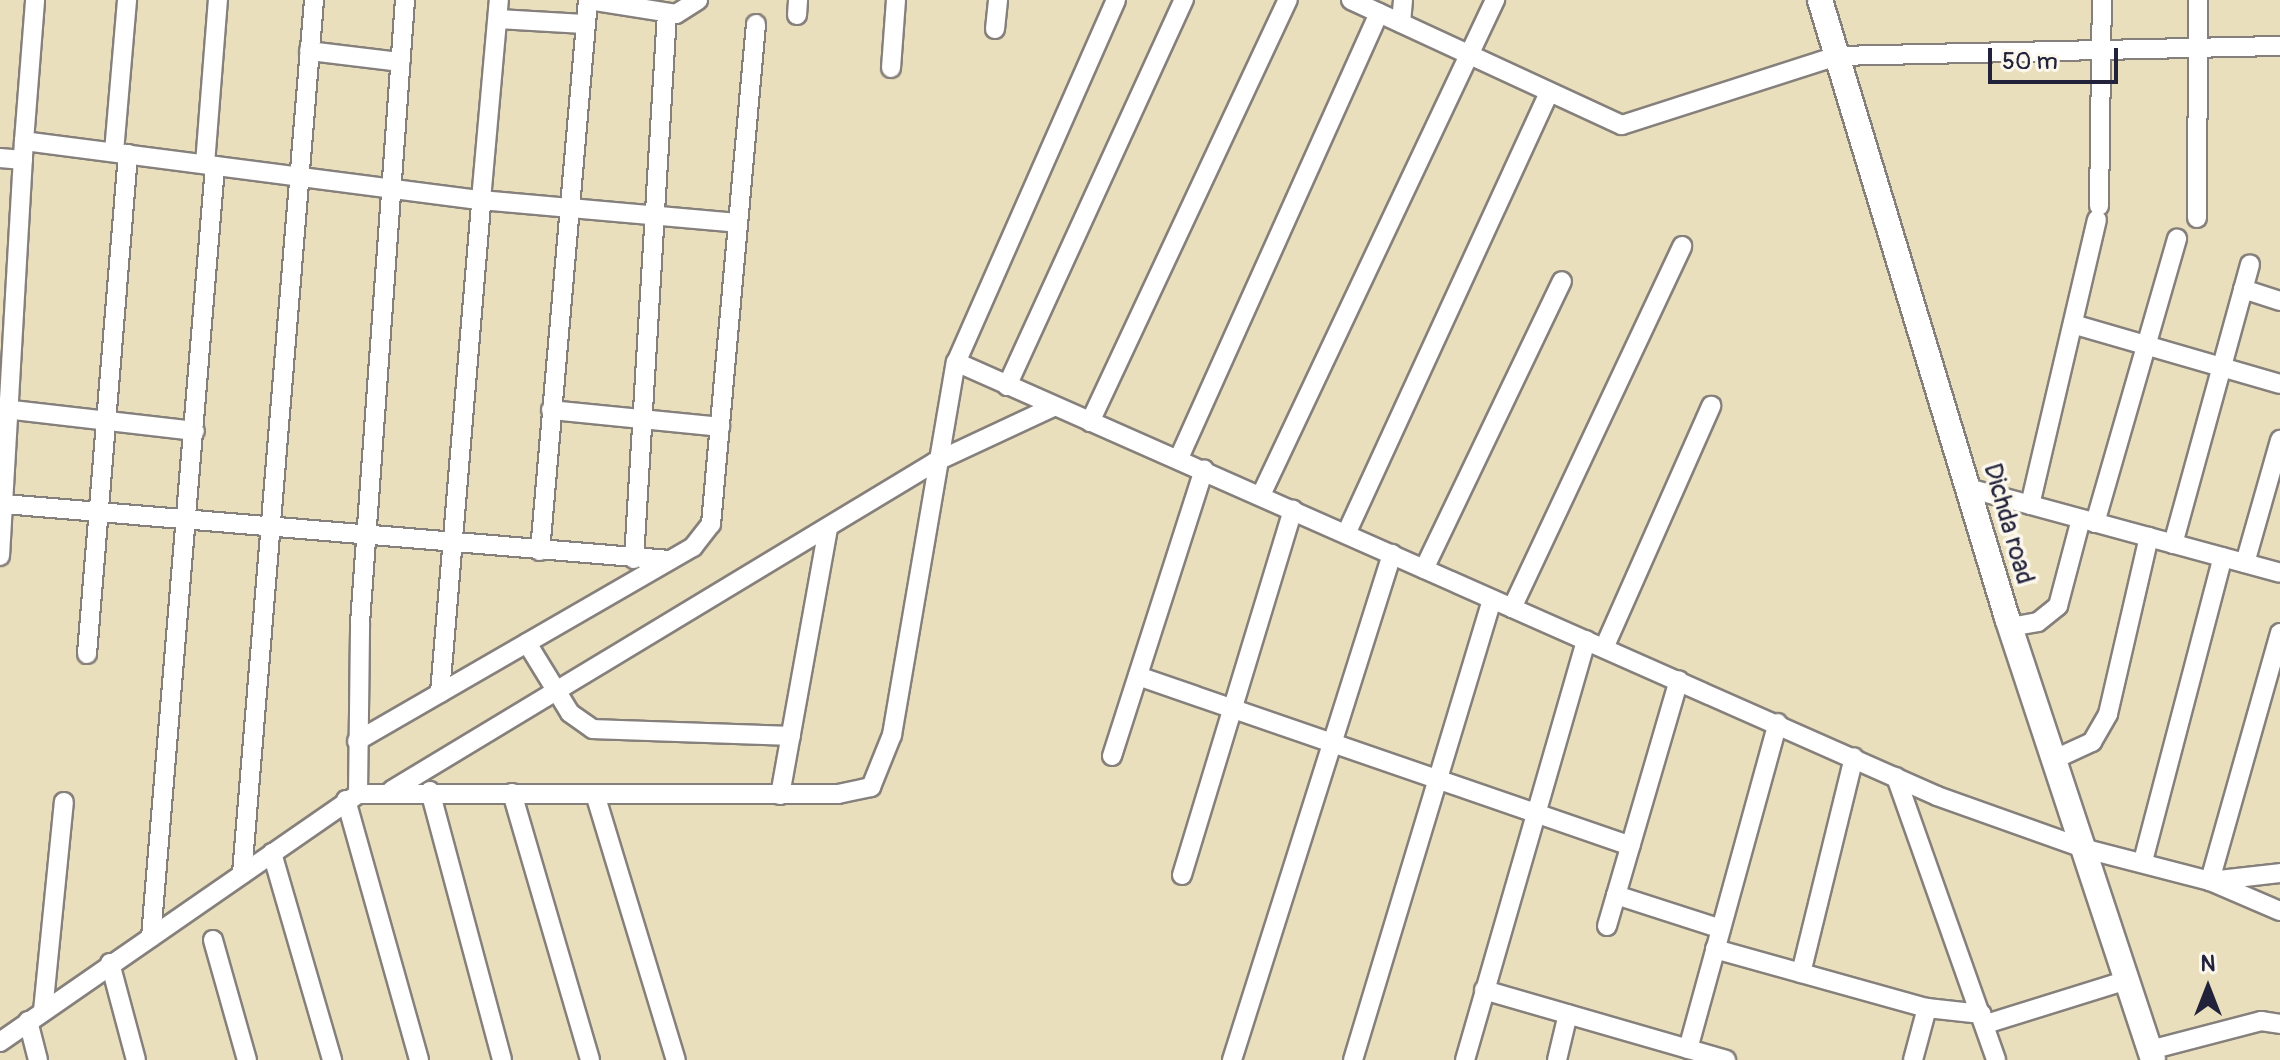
<!DOCTYPE html>
<html>
<head>
<meta charset="utf-8">
<style>
	body { margin:0 }
	#map { position:relative; width:2280px; height:1060px; overflow:hidden; background:#eadfbc; font-family:Pangolin,sans-serif }
	div>[style] { position:absolute }
	.roads { filter:drop-shadow(2px 0 #86807c) drop-shadow(-2px 0 #86807c) drop-shadow(0 2px #86807c) drop-shadow(0 -2px #86807c) }
	.minor>* { height:18px; margin:-9px; padding:0 9px; transform-origin:9px; border-radius:9px; background:#fff }
	.major>* { height:24px; margin:-12px; padding:0 12px; transform-origin:12px; border-radius:12px; background:#fff }
	span { translate:-50% -50%; white-space:nowrap; text-align:center; line-height:1.15; -webkit-text-stroke:7px #fbf7ec; paint-order:stroke }
	.street-label { font-size:26px; color:#22223b }
	.north { position:absolute; left:2168px; top:948px; width:80px; height:80px; -webkit-text-stroke:6px #fbf7ec; paint-order:stroke; rotate:0deg; font-size:22px; font-weight:700; line-height:32px; text-align:center; color:#22223b }
	.north::after { content:''; display:block; margin:auto; width:28px; height:36px; background:#22223b; clip-path:polygon(50% 0,100% 100%,50% 72%,0 100%) }
	.scale { position:absolute; left:1988px; top:48px; width:130px; height:36px; box-sizing:border-box; border:4px solid #22223b; border-top:0; padding-left:10px; font-size:24px; line-height:28px; white-space:nowrap; color:#22223b; -webkit-text-stroke:6px #fbf7ec; paint-order:stroke }
</style>
</head>
<body>
<div id="map">
	<div class="roads">
		<div class="minor">
			<div style="left:589px;top:0;width:88px;rotate:9.1deg"></div>
			<div style="left:676px;top:14px;width:26px;rotate:-32deg"></div>
			<div style="left:1116px;top:0;width:396px;rotate:113.8deg"></div>
			<div style="left:956px;top:362px;width:1073px;rotate:23.86deg"></div>
			<div style="left:1937px;top:796px;width:158px;rotate:19.6deg"></div>
			<div style="left:2086px;top:849px;width:128px;rotate:14.5deg"></div>
			<div style="left:2210px;top:881px;width:76px;rotate:23.2deg"></div>
			<div style="left:1351px;top:0;width:298px;rotate:24.8deg"></div>
			<div style="left:1622px;top:125px;width:226px;rotate:-17.8deg"></div>
			<div style="left:1837px;top:56px;width:443px;rotate:-1.3deg"></div>
			<div style="left:797px;top:15px;width:15px;rotate:-86deg"></div>
			<div style="left:498px;top:19px;width:86px;rotate:3.3deg"></div>
			<div style="left:1401px;top:23px;width:23px;rotate:-85deg"></div>
			<div style="left:995px;top:29px;width:29px;rotate:-84deg"></div>
			<div style="left:309px;top:51px;width:92px;rotate:6.9deg"></div>
			<div style="left:891px;top:68px;width:68px;rotate:-85.8deg"></div>
			<div style="left:24px;top:141px;width:141px;rotate:-85.5deg"></div>
			<div style="left:114px;top:152px;width:153px;rotate:-85.1deg"></div>
			<div style="left:0;top:158px;width:23px;rotate:5deg"></div>
			<div style="left:205px;top:164px;width:165px;rotate:-85.5deg"></div>
			<div style="left:2099px;top:206px;width:206px;rotate:-89.2deg"></div>
			<div style="left:2197px;top:218px;width:218px;rotate:-89.7deg"></div>
			<div style="left:2243px;top:289px;width:39px;rotate:18deg"></div>
			<div style="left:2076px;top:325px;width:212px;rotate:16.1deg"></div>
			<div style="left:1007px;top:386px;width:425px;rotate:-65.4deg"></div>
			<div style="left:5px;top:409px;width:191px;rotate:6.6deg"></div>
			<div style="left:551px;top:410px;width:170px;rotate:5.7deg"></div>
			<div style="left:1090px;top:422px;width:466px;rotate:-64.9deg"></div>
			<div style="left:1179px;top:458px;width:488px;rotate:-65.8deg"></div>
			<div style="left:1968px;top:488px;width:323px;rotate:15.2deg"></div>
			<div style="left:1261px;top:495px;width:548px;rotate:-64.7deg"></div>
			<div style="left:4px;top:504px;width:668px;rotate:4.81deg"></div>
			<div style="left:2030px;top:505px;width:293px;rotate:-76.8deg"></div>
			<div style="left:2095px;top:523px;width:296px;rotate:-73.9deg"></div>
			<div style="left:1346px;top:534px;width:484px;rotate:-65.3deg"></div>
			<div style="left:2173px;top:544px;width:290px;rotate:-74.6deg"></div>
			<div style="left:540px;top:551px;width:553px;rotate:-85.02deg"></div>
			<div style="left:0;top:556px;width:416px;rotate:-86.7deg"></div>
			<div style="left:24px;top:141px;width:461px;rotate:7.4deg"></div>
			<div style="left:481px;top:200px;width:201px;rotate:-84.9deg"></div>
			<div style="left:634px;top:559px;width:547px;rotate:-86.54deg"></div>
			<div style="left:2245px;top:563px;width:128px;rotate:-74.1deg"></div>
			<div style="left:1424px;top:569px;width:319px;rotate:-64.4deg"></div>
			<div style="left:1512px;top:608px;width:400px;rotate:-64.8deg"></div>
			<div style="left:2010px;top:627px;width:28px;rotate:-10deg"></div>
			<div style="left:2038px;top:622px;width:26px;rotate:-39deg"></div>
			<div style="left:2058px;top:606px;width:90px;rotate:-75.2deg"></div>
			<div style="left:2280px;top:633px;width:258px;rotate:105.8deg"></div>
			<div style="left:2210px;top:881px;width:70px;rotate:-6.5deg"></div>
			<div style="left:527px;top:643px;width:82px;rotate:58.4deg"></div>
			<div style="left:570px;top:713px;width:28px;rotate:35deg"></div>
			<div style="left:593px;top:729px;width:198px;rotate:2deg"></div>
			<div style="left:1604px;top:648px;width:265px;rotate:-66.1deg"></div>
			<div style="left:87px;top:654px;width:502px;rotate:-85.31deg"></div>
			<div style="left:1138px;top:676px;width:521px;rotate:19.03deg"></div>
			<div style="left:440px;top:693px;width:495px;rotate:-85.2deg"></div>
			<div style="left:481px;top:200px;width:257px;rotate:5.1deg"></div>
			<div style="left:357px;top:741px;width:388px;rotate:-30deg"></div>
			<div style="left:693px;top:547px;width:29px;rotate:-52deg"></div>
			<div style="left:711px;top:524px;width:502px;rotate:-84.86deg"></div>
			<div style="left:1112px;top:756px;width:301px;rotate:-72.2deg"></div>
			<div style="left:2055px;top:759px;width:41px;rotate:-24.7deg"></div>
			<div style="left:2092px;top:742px;width:32px;rotate:-60deg"></div>
			<div style="left:2108px;top:714px;width:182px;rotate:-77deg"></div>
			<div style="left:1896px;top:777px;width:300px;rotate:70.5deg"></div>
			<div style="left:392px;top:790px;width:634px;rotate:-31.13deg"></div>
			<div style="left:935px;top:462px;width:130px;rotate:-25deg"></div>
			<div style="left:430px;top:791px;width:278px;rotate:75deg"></div>
			<div style="left:512px;top:793px;width:278px;rotate:73.7deg"></div>
			<div style="left:358px;top:794px;width:171px;rotate:-89.3deg"></div>
			<div style="left:360px;top:623px;width:625px;rotate:-85.87deg"></div>
			<div style="left:595px;top:794px;width:278px;rotate:73.1deg"></div>
			<div style="left:780px;top:795px;width:272px;rotate:-79.8deg"></div>
			<div style="left:346px;top:800px;width:270px;rotate:74.3deg"></div>
			<div style="left:272px;top:853px;width:216px;rotate:73.8deg"></div>
			<div style="left:2143px;top:861px;width:314px;rotate:-75.3deg"></div>
			<div style="left:242px;top:874px;width:877px;rotate:-85.29deg"></div>
			<div style="left:1182px;top:875px;width:382px;rotate:-73.1deg"></div>
			<div style="left:1616px;top:895px;width:110px;rotate:17.9deg"></div>
			<div style="left:1607px;top:926px;width:256px;rotate:-73.7deg"></div>
			<div style="left:151px;top:937px;width:774px;rotate:-85.25deg"></div>
			<div style="left:213px;top:940px;width:125px;rotate:74.2deg"></div>
			<div style="left:1715px;top:949px;width:220px;rotate:15.6deg"></div>
			<div style="left:1927px;top:1008px;width:55px;rotate:6.2deg"></div>
			<div style="left:110px;top:963px;width:100px;rotate:75deg"></div>
			<div style="left:1801px;top:973px;width:222px;rotate:-76.2deg"></div>
			<div style="left:1484px;top:990px;width:252px;rotate:16.1deg"></div>
			<div style="left:43px;top:1011px;width:210px;rotate:-84.3deg"></div>
			<div style="left:28px;top:1021px;width:40px;rotate:75.6deg"></div>
			<div style="left:1986px;top:1024px;width:148px;rotate:-17.3deg"></div>
			<div style="left:0;top:1042px;width:436px;rotate:-34.7deg"></div>
			<div style="left:358px;top:794px;width:480px"></div>
			<div style="left:838px;top:794px;width:34px;rotate:-12deg"></div>
			<div style="left:871px;top:787px;width:56px;rotate:-68deg"></div>
			<div style="left:892px;top:735px;width:378px;rotate:-80.3deg"></div>
			<div style="left:1688px;top:1049px;width:338px;rotate:-74.6deg"></div>
			<div style="left:2150px;top:1050px;width:115px;rotate:-14.6deg"></div>
			<div style="left:2261px;top:1021px;width:19px;rotate:9deg"></div>
			<div style="left:1232px;top:1060px;width:531px;rotate:-72.45deg"></div>
			<div style="left:1353px;top:1060px;width:481px;rotate:-73.2deg"></div>
			<div style="left:1465px;top:1060px;width:437px;rotate:-73.9deg"></div>
			<div style="left:1557px;top:1060px;width:47px;rotate:-76.6deg"></div>
			<div style="left:1913px;top:1060px;width:54px;rotate:-74.9deg"></div>
		</div>
		<div class="major">
			<div style="left:1820px;top:0;width:646px;rotate:73.16deg"></div>
			<div style="left:2007px;top:618px;width:465px;rotate:71.7deg"></div>
		</div>
	</div>
	<div class="street-label">
		<span style="left:2008px;top:524px;rotate:74deg">Dichda road</span>
	</div>
	<div class="north">N</div>
	<div class="scale">50 m</div>
</div>
</body>
</html>
